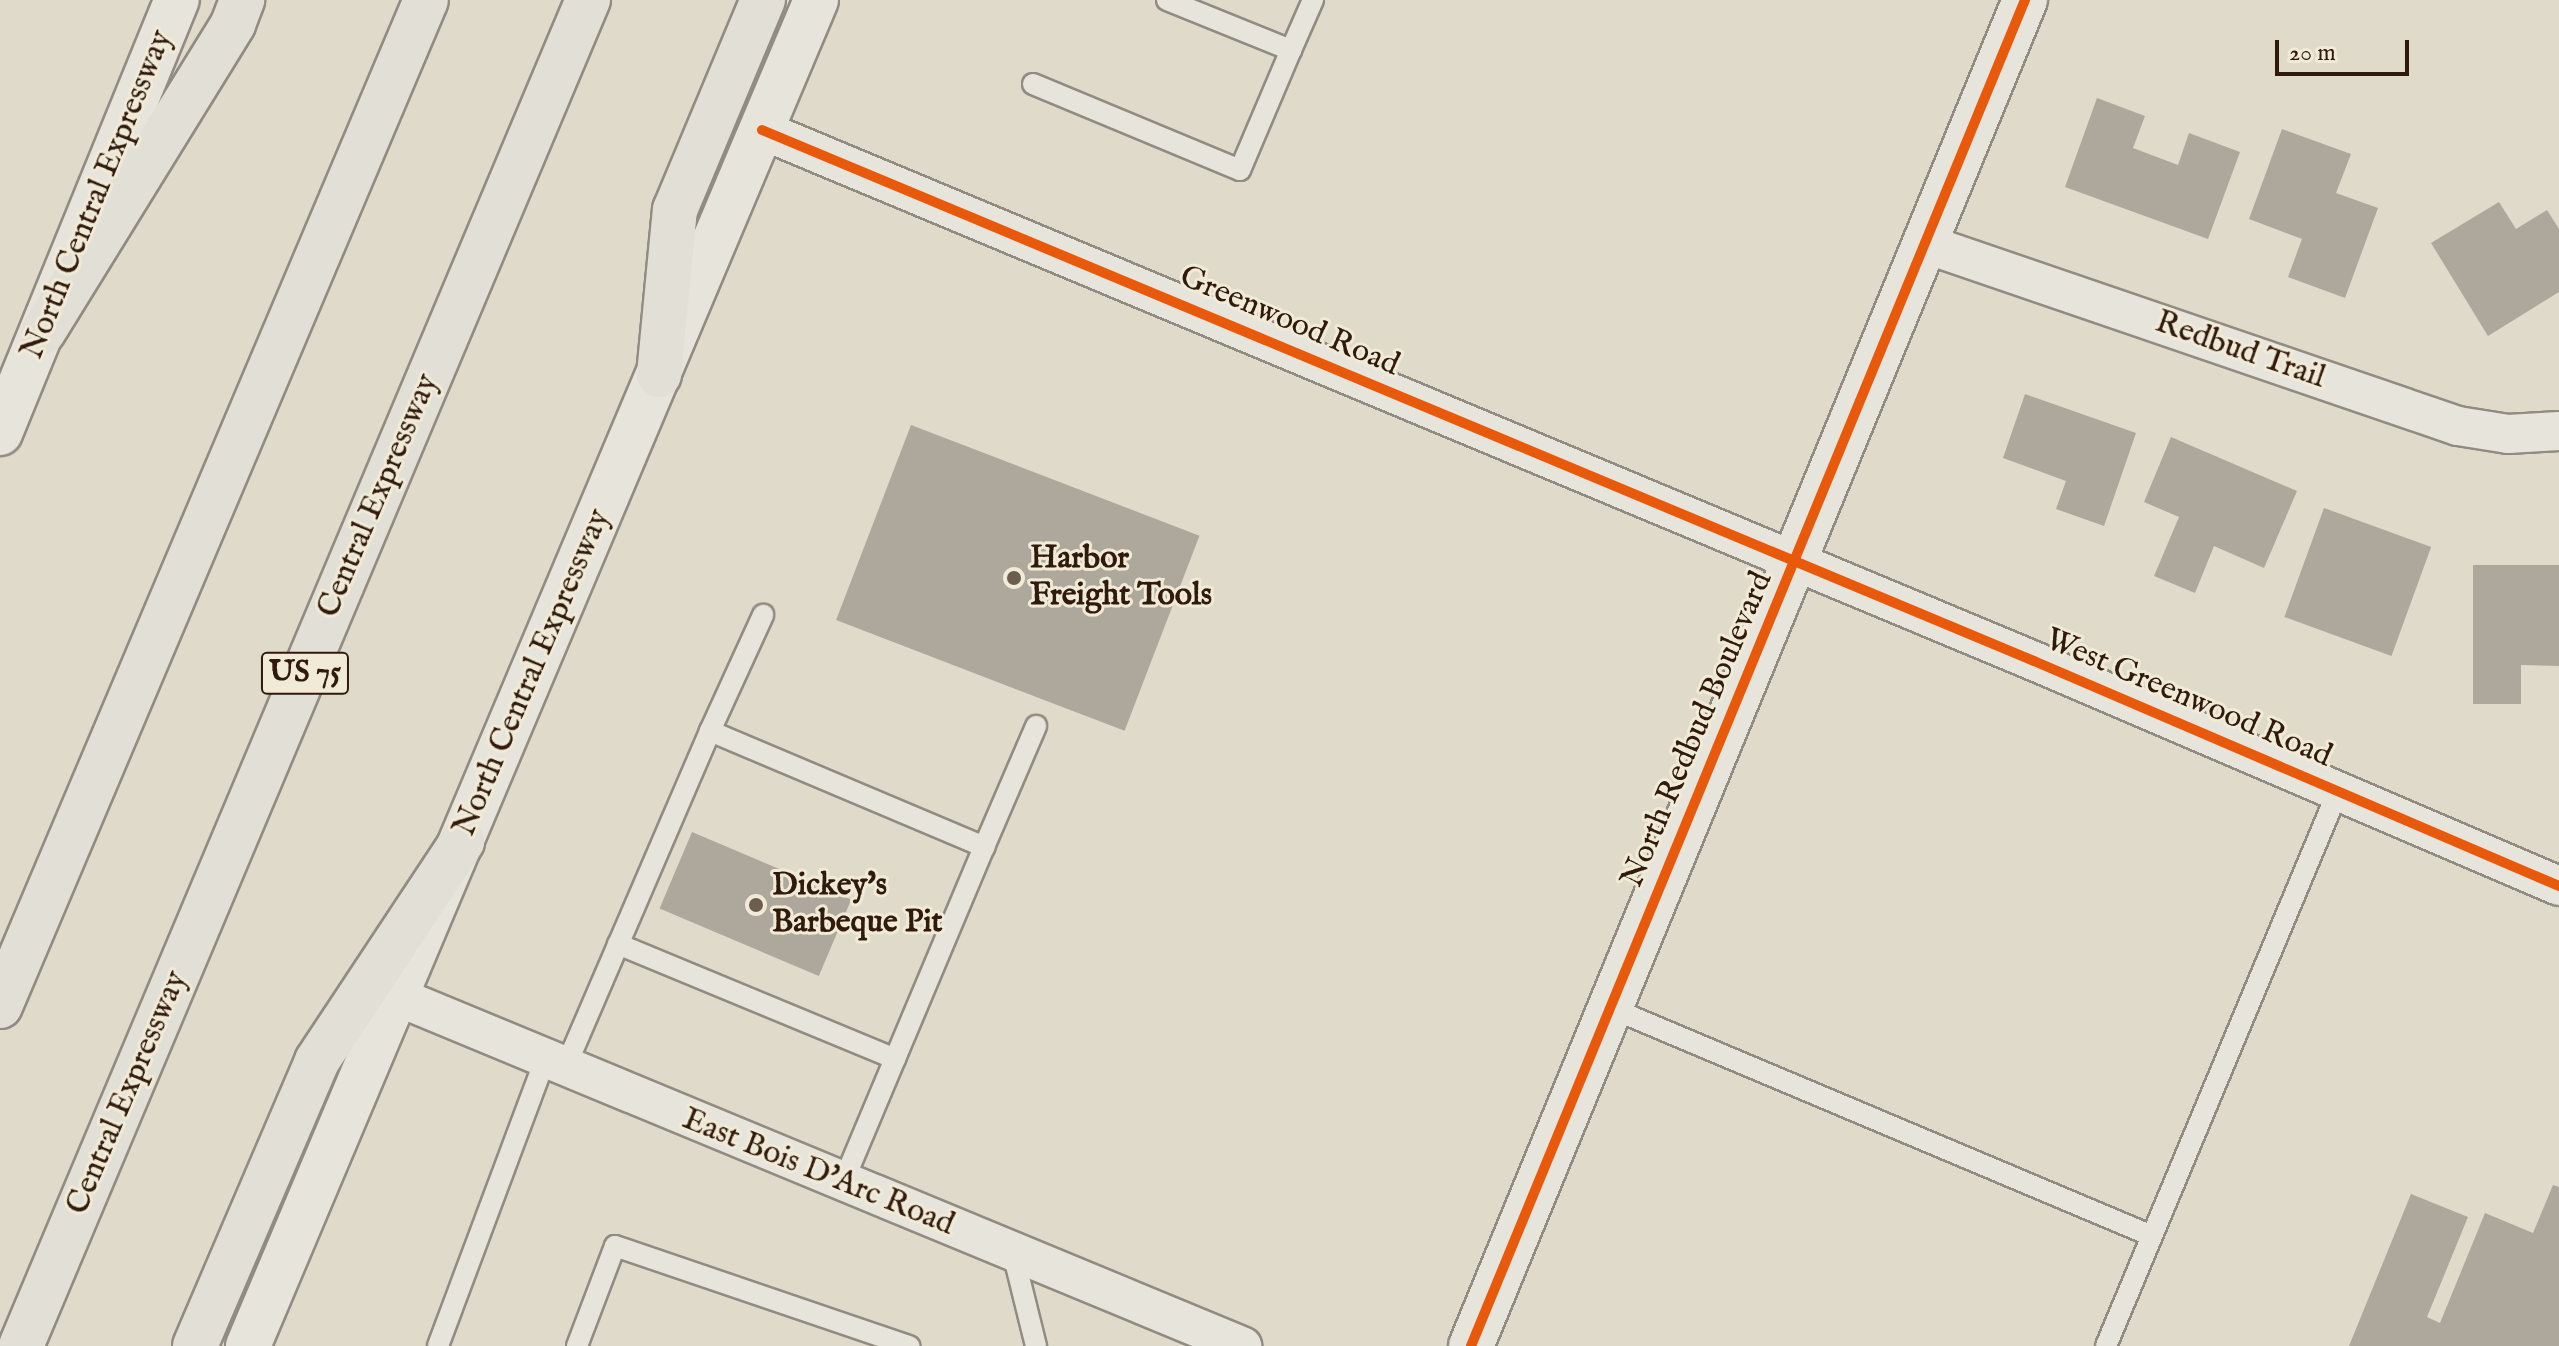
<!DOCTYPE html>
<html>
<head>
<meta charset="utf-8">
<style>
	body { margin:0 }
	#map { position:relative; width:2559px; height:1346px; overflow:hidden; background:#dfdaca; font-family:"IM FELL English",serif }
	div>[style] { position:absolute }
	.building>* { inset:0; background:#ada79c; transform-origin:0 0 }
	.roads { filter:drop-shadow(2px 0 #918b81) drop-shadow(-2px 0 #918b81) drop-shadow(0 2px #918b81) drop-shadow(0 -2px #918b81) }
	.service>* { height:20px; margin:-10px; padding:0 10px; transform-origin:10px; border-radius:10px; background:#e7e4dc }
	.minor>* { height:38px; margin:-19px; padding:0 19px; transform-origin:19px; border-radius:19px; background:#e7e4dc }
	.tertiary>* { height:44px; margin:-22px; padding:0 22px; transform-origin:22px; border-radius:22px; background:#e7e4dc }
	.secondary>* { height:44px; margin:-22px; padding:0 22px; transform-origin:22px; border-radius:22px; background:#e7e4dc }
	.motorway>* { height:44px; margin:-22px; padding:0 22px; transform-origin:22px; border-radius:22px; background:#e2dfd6 }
	.cycleway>* { height:10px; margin:-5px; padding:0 5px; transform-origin:5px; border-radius:5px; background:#e8590c }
	.dots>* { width:22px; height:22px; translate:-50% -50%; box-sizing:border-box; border:4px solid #f0ead7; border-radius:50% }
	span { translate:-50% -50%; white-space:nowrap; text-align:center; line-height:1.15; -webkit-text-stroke:6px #f0ead7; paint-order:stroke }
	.shield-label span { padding:2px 6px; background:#f0ead7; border:2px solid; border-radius:6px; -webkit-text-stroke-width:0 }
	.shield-label { font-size:30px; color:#301a0c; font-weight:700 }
	.street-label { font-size:32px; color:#301a0c }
	.poi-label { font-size:32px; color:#301a0c; font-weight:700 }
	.left { translate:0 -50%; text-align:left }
	.scale { position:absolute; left:2275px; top:40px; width:134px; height:36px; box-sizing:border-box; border:4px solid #301a0c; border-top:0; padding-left:10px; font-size:24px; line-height:28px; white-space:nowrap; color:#301a0c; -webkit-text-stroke:6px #f0ead7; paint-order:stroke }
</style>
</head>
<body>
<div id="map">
	<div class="building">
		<div style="clip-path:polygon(2097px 98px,2145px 116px,2133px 148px,2178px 165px,2189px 133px,2240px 152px,2208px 239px,2065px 187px)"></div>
		<div style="clip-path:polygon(2282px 129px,2351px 154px,2336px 193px,2378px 208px,2345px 298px,2288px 277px,2302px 239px,2249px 219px)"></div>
		<div style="clip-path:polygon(2499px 202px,2516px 229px,2547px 210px,2559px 229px,2559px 292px,2488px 336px,2431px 243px)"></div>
		<div style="clip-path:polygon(2025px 394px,2136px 433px,2104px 526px,2056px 509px,2066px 481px,2003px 458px)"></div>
		<div style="left:911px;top:425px;width:309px;height:209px;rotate:21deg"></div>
		<div style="clip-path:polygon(2171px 437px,2297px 491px,2264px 568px,2214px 546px,2195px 593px,2154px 576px,2179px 517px,2144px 502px)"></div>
		<div style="left:2324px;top:508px;width:114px;height:116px;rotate:20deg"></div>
		<div style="clip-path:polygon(2473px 565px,2559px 565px,2559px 666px,2521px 665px,2521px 704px,2473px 704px)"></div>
		<div style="left:692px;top:832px;width:173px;height:83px;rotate:23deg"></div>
		<div style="clip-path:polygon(2553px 1185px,2559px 1187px,2559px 1346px,2349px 1346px,2411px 1194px,2468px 1217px,2427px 1317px,2440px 1323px,2485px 1213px,2533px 1233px)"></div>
	</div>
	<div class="roads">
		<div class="service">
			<div style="left:1167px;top:0;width:134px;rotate:22deg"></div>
			<div style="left:1291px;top:50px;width:55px;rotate:-66.3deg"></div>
			<div style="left:1033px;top:84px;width:224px;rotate:22.6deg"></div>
			<div style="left:1240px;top:170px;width:130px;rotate:-67deg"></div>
			<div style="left:710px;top:731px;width:128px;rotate:-65.4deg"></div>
			<div style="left:984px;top:847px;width:132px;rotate:-66.7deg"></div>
			<div style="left:618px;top:944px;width:300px;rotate:22.5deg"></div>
			<div style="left:1611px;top:1008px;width:587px;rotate:22.85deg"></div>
			<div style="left:565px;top:1068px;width:367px;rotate:-66.7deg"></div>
			<div style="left:710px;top:731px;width:298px;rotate:22.9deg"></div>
			<div style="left:984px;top:847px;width:366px;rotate:112.8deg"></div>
			<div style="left:1013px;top:1253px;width:96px;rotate:76.1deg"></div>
			<div style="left:438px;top:1346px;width:305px;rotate:-69.5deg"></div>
			<div style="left:577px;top:1346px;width:107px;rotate:-69.2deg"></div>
			<div style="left:615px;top:1246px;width:311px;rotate:18.8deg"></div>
			<div style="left:2106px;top:1346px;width:602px;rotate:-67.31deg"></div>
		</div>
		<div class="minor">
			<div style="left:762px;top:130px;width:1378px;rotate:22.66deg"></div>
			<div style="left:2034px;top:661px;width:571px;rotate:23.2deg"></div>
			<div style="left:1926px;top:244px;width:562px;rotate:18.89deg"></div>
			<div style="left:2458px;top:426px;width:51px;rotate:9.1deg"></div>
			<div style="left:2508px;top:434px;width:51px;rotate:-3.4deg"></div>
			<div style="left:396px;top:996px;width:916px;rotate:22.48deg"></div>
		</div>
		<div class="tertiary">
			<div style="left:1471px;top:1346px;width:1456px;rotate:-67.63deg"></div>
		</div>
		<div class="secondary">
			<div style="left:0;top:433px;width:468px;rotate:-67.8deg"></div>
			<div style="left:248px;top:1346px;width:1461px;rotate:-67.12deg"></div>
		</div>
		<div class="motorway">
			<div style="left:43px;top:332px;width:362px;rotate:-58.3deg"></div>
			<div style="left:233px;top:24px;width:26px;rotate:-69deg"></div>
			<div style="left:659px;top:375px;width:166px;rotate:-84.5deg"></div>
			<div style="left:675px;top:210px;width:228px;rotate:-67.3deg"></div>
			<div style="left:0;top:1006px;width:1092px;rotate:-67.05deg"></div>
			<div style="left:21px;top:1346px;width:1461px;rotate:-67.16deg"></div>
			<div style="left:195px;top:1346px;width:310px;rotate:-66.8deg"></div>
			<div style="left:317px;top:1061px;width:263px;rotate:-56.5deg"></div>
		</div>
	</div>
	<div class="cycleway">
		<div style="left:762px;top:130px;width:1378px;rotate:22.66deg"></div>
		<div style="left:2034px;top:661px;width:571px;rotate:23.2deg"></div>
		<div style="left:1471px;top:1346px;width:1456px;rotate:-67.63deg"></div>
	</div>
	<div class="dots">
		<div style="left:1014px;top:578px;background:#6d5d4e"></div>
		<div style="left:756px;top:905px;background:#6d5d4e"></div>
	</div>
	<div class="shield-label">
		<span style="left:305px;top:673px">US 75</span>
	</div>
	<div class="street-label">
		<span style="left:98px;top:195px;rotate:-68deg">North Central Expressway</span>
		<span style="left:1289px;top:322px;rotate:23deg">Greenwood Road</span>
		<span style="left:2240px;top:351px;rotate:19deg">Redbud Trail</span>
		<span style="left:379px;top:496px;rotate:-67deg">Central Expressway</span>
		<span style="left:533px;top:673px;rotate:-67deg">North Central Expressway</span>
		<span style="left:2188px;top:699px;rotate:23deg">West Greenwood Road</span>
		<span style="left:1698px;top:730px;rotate:-67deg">North Redbud Boulevard</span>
		<span style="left:128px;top:1093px;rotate:-67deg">Central Expressway</span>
		<span style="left:818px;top:1173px;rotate:22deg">East Bois D'Arc Road</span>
	</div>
	<div class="poi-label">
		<span class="left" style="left:1030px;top:578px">Harbor<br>Freight Tools</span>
		<span class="left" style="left:772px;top:905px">Dickey's<br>Barbeque Pit</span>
	</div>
	<div class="scale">20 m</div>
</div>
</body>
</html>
